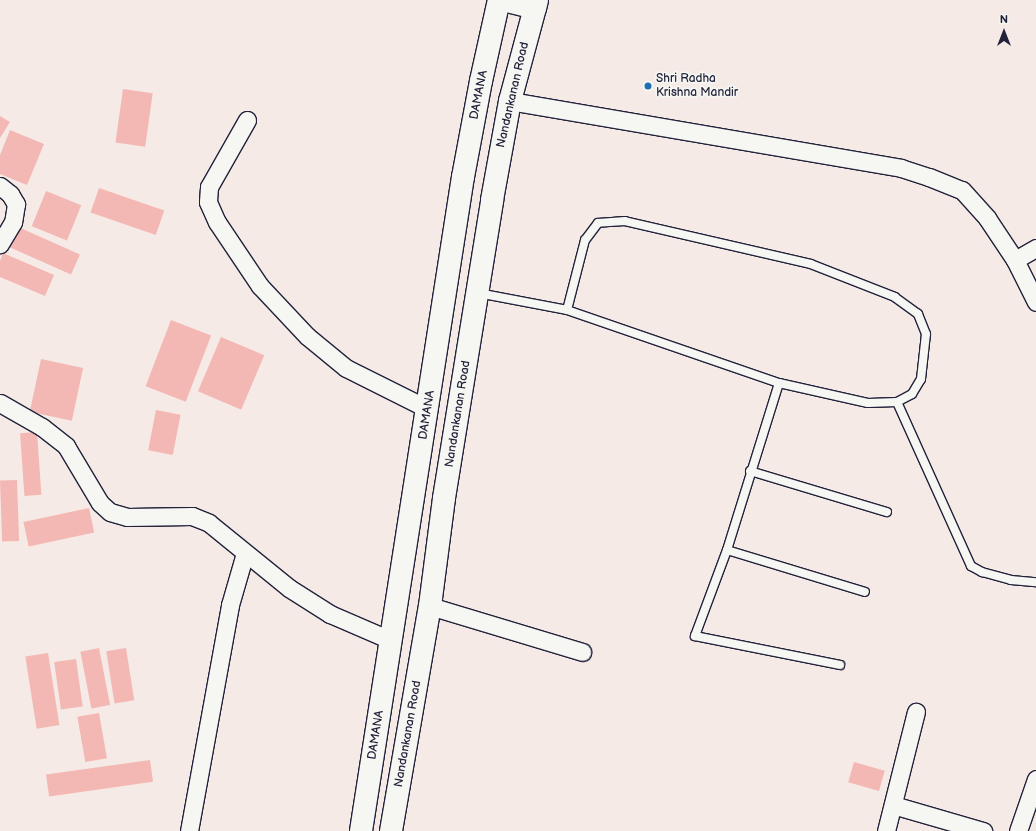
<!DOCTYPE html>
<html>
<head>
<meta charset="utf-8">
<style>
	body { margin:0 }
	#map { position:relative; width:1036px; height:831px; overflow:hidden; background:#f6eae6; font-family:"Balsamiq Sans",sans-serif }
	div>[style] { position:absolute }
	.building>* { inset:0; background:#f4b8b4; transform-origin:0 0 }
	.roads { filter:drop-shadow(1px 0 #22223b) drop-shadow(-1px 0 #22223b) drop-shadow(0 1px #22223b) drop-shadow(0 -1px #22223b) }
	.service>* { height:8px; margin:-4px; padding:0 4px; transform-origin:4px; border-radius:4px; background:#f6f6f2 }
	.minor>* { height:17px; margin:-8.5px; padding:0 8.5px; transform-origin:8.5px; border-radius:8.5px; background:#f6f6f2 }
	.primary>* { height:22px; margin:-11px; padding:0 11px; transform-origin:11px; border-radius:11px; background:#f6f6f2 }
	.dots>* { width:11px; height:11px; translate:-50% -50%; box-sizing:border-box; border:2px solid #f6f6f2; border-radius:50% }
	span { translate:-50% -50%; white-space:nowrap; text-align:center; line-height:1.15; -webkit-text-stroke:3.5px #f6f6f2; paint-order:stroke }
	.poi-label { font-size:12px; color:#22223b }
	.left { translate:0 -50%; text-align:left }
	.street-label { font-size:12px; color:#22223b }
	.north { position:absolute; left:984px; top:12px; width:40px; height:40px; -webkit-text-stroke:3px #f6f6f2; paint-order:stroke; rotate:0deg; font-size:11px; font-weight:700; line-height:16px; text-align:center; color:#22223b }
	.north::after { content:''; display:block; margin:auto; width:14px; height:18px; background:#22223b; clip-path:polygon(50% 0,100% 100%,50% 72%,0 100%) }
</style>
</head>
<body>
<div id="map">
	<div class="building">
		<div style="left:123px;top:89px;width:30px;height:54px;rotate:8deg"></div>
		<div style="clip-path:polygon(0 116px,10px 122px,0 138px)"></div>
		<div style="clip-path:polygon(10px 130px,44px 144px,27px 185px,0 174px,0 155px)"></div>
		<div style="left:99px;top:188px;width:69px;height:26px;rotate:19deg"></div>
		<div style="left:46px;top:191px;width:38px;height:38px;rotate:22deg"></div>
		<div style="left:16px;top:226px;width:70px;height:22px;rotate:24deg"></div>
		<div style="clip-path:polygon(3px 253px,54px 275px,45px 296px,0 277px,0 261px)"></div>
		<div style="left:171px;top:320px;width:43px;height:71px;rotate:21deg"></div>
		<div style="left:221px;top:337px;width:47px;height:59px;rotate:23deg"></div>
		<div style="left:41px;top:359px;width:43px;height:54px;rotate:12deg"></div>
		<div style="left:156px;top:410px;width:25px;height:41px;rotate:11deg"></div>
		<div style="left:37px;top:432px;width:63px;height:17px;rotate:86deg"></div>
		<div style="left:17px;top:480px;width:61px;height:17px;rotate:88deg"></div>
		<div style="left:89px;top:508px;width:25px;height:67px;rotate:78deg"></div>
		<div style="left:99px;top:648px;width:58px;height:19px;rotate:79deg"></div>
		<div style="left:126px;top:648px;width:53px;height:20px;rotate:81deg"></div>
		<div style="left:48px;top:653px;width:73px;height:23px;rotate:81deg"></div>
		<div style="left:76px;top:659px;width:48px;height:22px;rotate:82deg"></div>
		<div style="left:99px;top:713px;width:46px;height:22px;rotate:80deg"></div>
		<div style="left:150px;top:760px;width:22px;height:105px;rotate:82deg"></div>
		<div style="left:854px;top:762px;width:32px;height:21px;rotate:16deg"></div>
	</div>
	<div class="roads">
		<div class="service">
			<div style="left:478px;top:293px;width:91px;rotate:10.8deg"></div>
			<div style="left:567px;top:310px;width:224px;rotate:19deg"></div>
			<div style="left:779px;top:383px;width:91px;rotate:12.7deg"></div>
			<div style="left:868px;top:403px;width:29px;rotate:-2deg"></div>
			<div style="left:897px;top:402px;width:17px;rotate:-28deg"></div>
			<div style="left:912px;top:394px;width:17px;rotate:-59deg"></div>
			<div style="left:921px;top:379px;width:45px;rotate:-83.7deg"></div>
			<div style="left:926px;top:334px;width:22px;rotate:-112deg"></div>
			<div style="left:918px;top:314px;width:29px;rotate:-144deg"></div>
			<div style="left:895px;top:297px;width:90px;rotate:-158.6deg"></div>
			<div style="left:811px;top:264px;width:191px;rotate:-167deg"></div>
			<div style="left:625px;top:221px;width:27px;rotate:176deg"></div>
			<div style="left:598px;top:223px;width:21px;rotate:127deg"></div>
			<div style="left:585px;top:240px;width:72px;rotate:104.4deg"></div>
			<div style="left:779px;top:383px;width:175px;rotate:107.3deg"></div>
			<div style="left:727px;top:550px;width:92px;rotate:110.4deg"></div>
			<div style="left:695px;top:636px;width:148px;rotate:11.3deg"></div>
			<div style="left:897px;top:402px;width:180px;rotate:65.7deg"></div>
			<div style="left:971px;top:566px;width:13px;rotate:29deg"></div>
			<div style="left:982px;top:572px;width:30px;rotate:15deg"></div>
			<div style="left:1011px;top:580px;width:25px;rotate:5deg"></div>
			<div style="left:750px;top:471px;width:143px;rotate:16.7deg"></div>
			<div style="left:727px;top:550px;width:144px;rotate:16.9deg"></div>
		</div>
		<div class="minor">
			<div style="left:510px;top:101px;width:397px;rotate:9.7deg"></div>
			<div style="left:901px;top:168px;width:29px;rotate:18deg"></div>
			<div style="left:929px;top:177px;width:35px;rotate:22deg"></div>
			<div style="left:962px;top:190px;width:38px;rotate:48deg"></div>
			<div style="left:987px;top:218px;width:50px;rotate:56.3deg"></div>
			<div style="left:1015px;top:260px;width:47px;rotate:63.4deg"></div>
			<div style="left:247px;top:120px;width:77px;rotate:119.6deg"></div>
			<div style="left:209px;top:187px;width:15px;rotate:94deg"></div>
			<div style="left:208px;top:202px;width:22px;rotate:66deg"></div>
			<div style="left:217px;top:222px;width:77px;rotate:56.1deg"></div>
			<div style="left:260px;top:286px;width:69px;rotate:46.8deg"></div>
			<div style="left:307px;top:336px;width:50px;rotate:39.4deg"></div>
			<div style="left:346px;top:368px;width:92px;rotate:26.6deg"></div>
			<div style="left:0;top:186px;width:13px;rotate:39deg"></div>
			<div style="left:10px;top:194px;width:12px;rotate:59deg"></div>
			<div style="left:16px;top:204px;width:18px;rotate:99deg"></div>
			<div style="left:13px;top:222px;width:26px;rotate:121deg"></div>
			<div style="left:1015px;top:260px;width:24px;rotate:-30deg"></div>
			<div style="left:0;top:403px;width:48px;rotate:29.7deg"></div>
			<div style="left:42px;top:427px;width:31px;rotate:38deg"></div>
			<div style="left:66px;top:446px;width:66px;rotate:59.2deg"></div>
			<div style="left:100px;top:503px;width:13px;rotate:42deg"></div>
			<div style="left:110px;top:512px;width:18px;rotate:16deg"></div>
			<div style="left:127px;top:517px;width:65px;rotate:-0.9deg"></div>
			<div style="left:192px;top:516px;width:18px;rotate:22deg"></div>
			<div style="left:209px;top:523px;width:103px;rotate:39.1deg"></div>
			<div style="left:289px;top:588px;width:49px;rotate:32.4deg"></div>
			<div style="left:330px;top:614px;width:65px;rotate:23.4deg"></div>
			<div style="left:430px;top:606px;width:159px;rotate:16.8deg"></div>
			<div style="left:893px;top:805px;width:94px;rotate:16.1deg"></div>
			<div style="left:189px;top:831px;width:230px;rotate:-79.7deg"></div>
			<div style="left:230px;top:605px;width:54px;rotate:-73.9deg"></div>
			<div style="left:886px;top:831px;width:123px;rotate:-75.9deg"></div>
			<div style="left:1018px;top:831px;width:55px;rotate:-70.9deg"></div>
		</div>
		<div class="primary">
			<div style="left:503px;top:0;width:33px;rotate:14deg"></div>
			<div style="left:361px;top:831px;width:662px;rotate:-81.14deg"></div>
			<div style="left:463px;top:177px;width:98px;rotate:-79.4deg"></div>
			<div style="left:481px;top:81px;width:83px;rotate:-77.5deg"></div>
			<div style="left:391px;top:831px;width:228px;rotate:-80.2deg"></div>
			<div style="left:430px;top:606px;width:109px;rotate:-82.6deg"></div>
			<div style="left:444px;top:498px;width:302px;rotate:-80.8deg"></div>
			<div style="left:492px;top:200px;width:101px;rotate:-79.7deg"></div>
			<div style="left:510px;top:101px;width:105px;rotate:-75deg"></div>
		</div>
	</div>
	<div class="dots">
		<div style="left:648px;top:86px;background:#1f6fb2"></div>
	</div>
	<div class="poi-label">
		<span class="left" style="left:656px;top:86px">Shri Radha<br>Krishna Mandir</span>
	</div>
	<div class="street-label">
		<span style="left:479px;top:95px;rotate:-79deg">DAMANA</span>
		<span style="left:513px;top:95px;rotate:-77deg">Nandankanan Road</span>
		<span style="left:458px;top:414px;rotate:-81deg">Nandankanan Road</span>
		<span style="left:427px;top:415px;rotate:-81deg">DAMANA</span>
		<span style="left:408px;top:734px;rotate:-80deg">Nandankanan Road</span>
		<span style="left:376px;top:735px;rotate:-81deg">DAMANA</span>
	</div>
	<div class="north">N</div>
</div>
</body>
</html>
